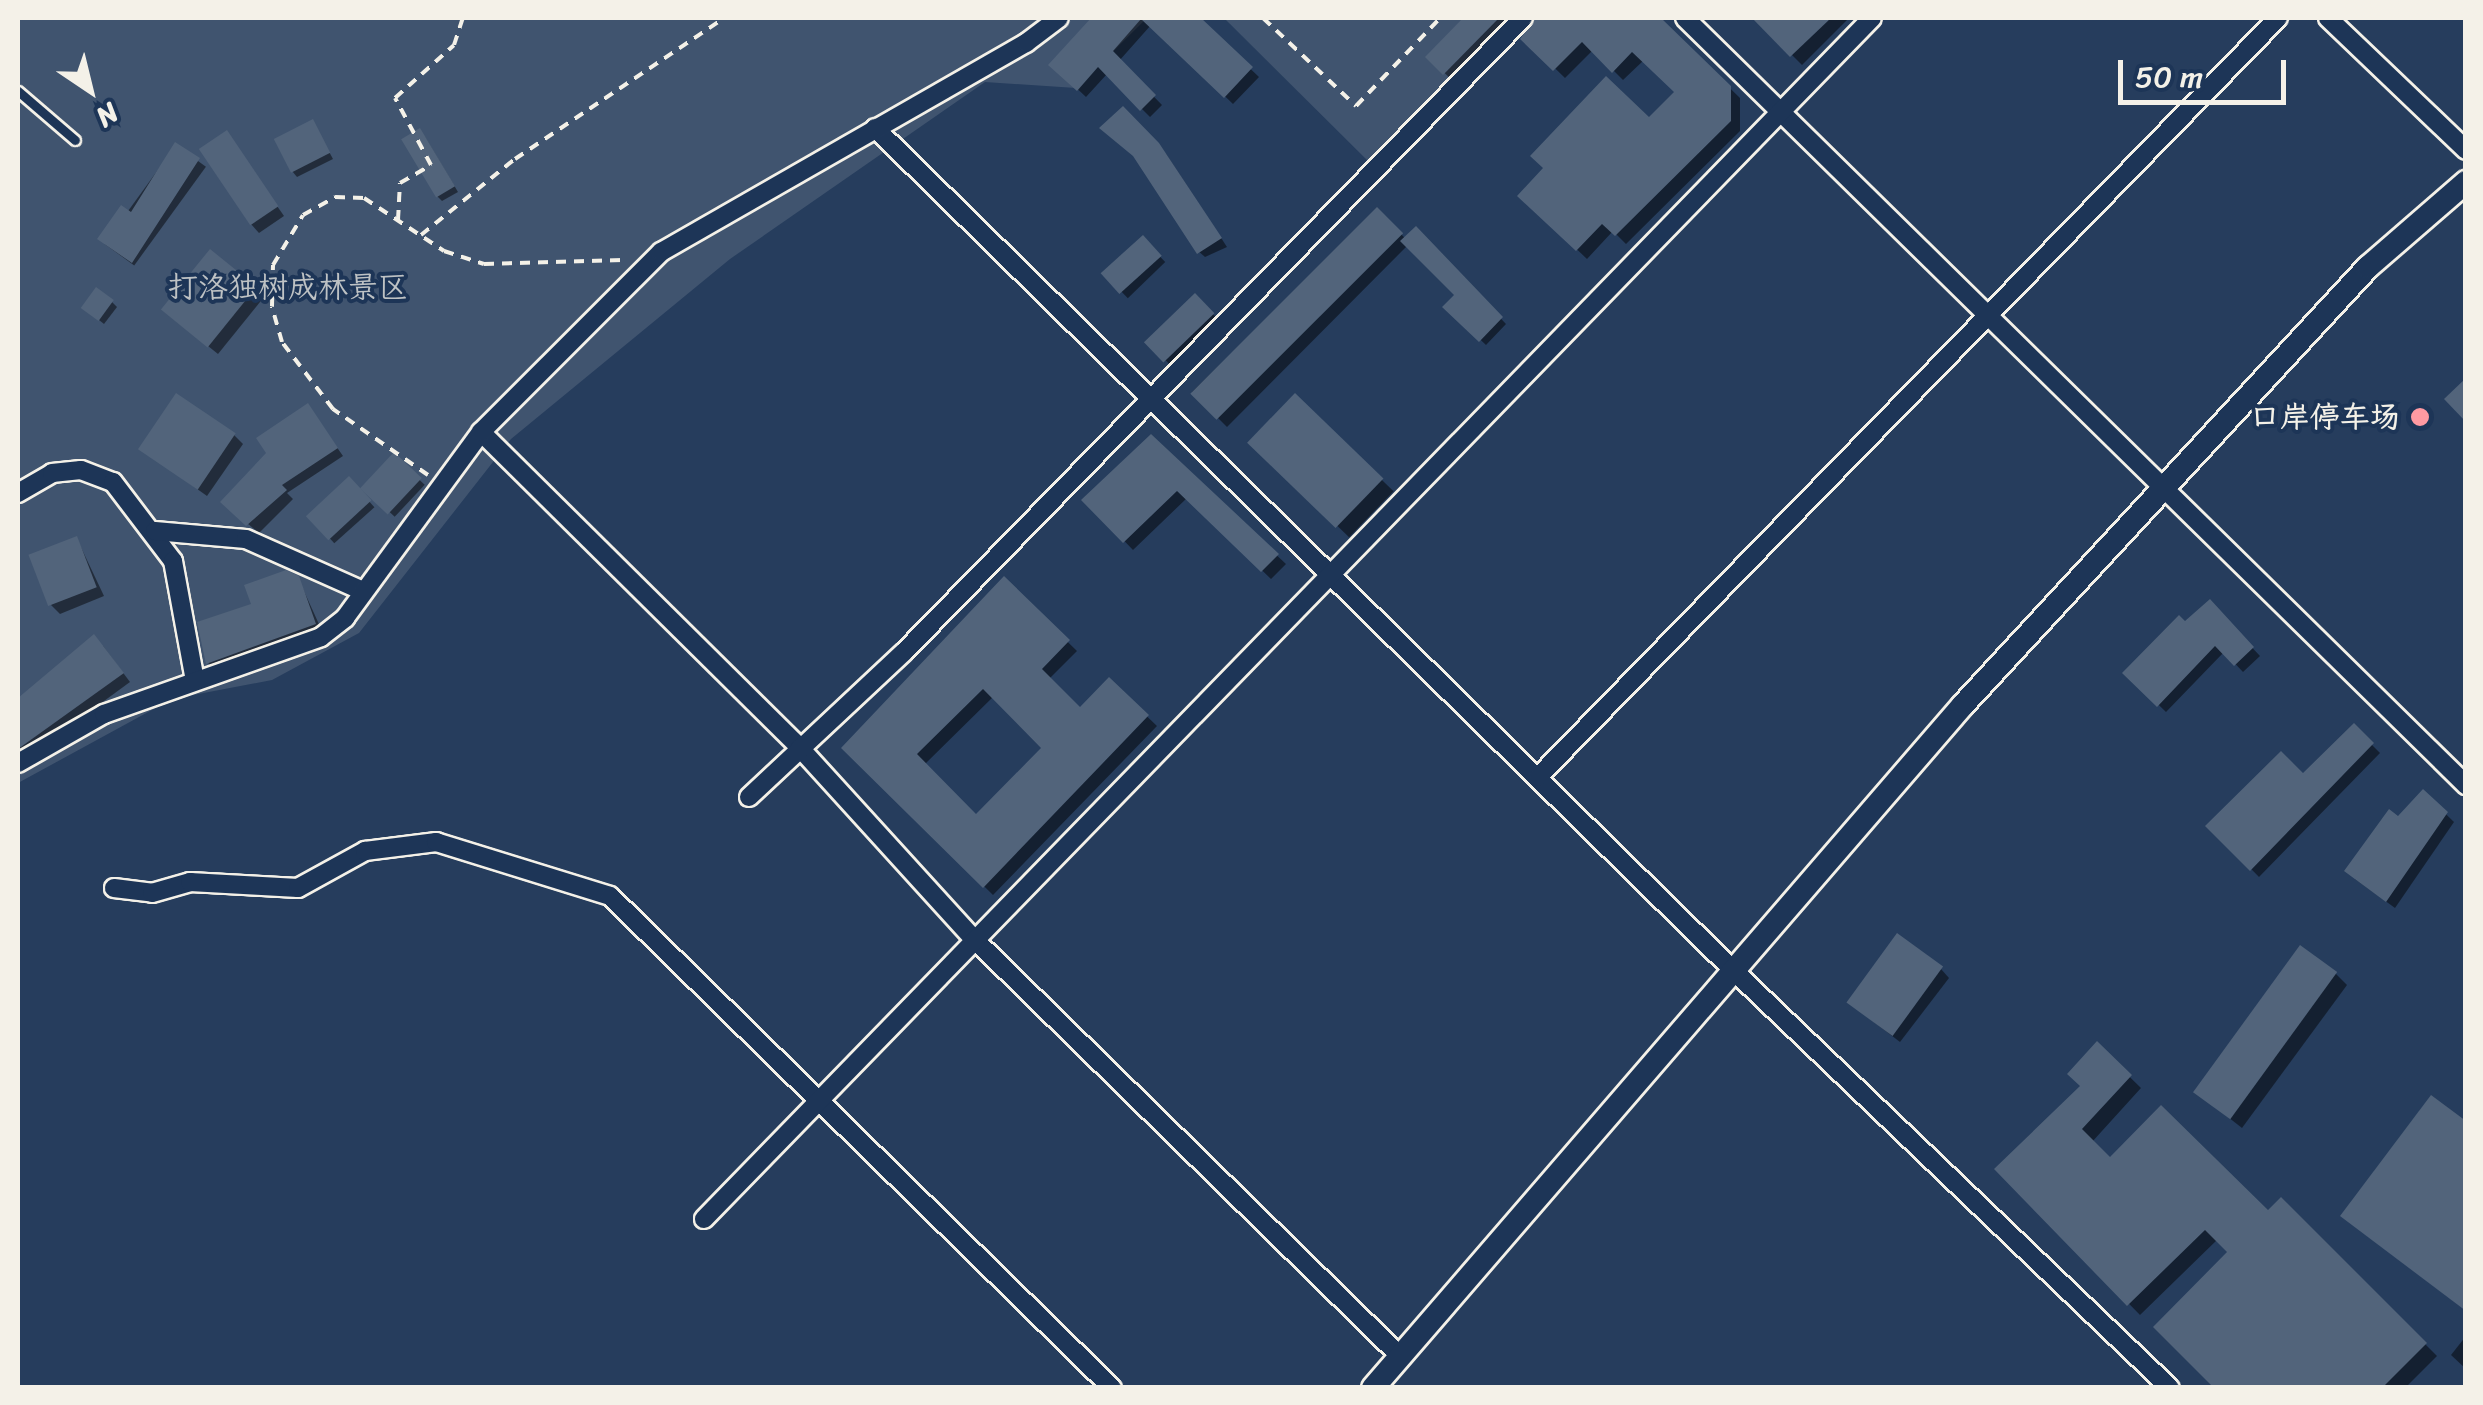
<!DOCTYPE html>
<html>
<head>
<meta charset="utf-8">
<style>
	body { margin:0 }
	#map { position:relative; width:2483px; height:1405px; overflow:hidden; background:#263d5d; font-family:Sriracha,"LXGW WenKai TC",sans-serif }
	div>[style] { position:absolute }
	.green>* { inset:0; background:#40546f }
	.shadow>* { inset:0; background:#0007; transform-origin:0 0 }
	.building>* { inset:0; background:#52647b; transform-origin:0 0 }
	.path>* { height:4px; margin-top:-2px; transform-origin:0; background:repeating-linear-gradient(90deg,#f4f1e8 0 10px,transparent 0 18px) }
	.roads { filter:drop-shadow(2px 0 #f4f1e8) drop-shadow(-2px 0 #f4f1e8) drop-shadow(0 2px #f4f1e8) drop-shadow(0 -2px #f4f1e8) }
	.service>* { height:9px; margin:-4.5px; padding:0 4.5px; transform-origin:4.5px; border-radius:4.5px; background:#1d3557 }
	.minor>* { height:18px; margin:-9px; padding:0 9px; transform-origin:9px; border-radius:9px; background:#1d3557 }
	.tertiary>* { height:22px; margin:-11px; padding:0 11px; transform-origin:11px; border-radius:11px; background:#1d3557 }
	.dots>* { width:28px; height:28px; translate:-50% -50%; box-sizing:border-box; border:5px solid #1d3557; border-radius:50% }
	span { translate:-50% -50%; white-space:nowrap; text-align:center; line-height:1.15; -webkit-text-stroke:8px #1d3557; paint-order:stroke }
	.park-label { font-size:30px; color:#bec2c4 }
	.poi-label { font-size:30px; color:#f4f1e8; font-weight:700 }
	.right { translate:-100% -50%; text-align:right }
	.frame { position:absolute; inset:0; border:20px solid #f4f1e8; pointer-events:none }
	.north { position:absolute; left:40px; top:40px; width:100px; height:100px; -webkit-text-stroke:8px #1d3557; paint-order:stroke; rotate:145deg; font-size:28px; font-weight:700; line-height:40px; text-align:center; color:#f4f1e8 }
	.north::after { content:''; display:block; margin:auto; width:35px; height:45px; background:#f4f1e8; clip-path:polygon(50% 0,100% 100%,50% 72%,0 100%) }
	.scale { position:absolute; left:2118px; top:60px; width:168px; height:45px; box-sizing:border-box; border:5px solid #f4f1e8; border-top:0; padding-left:12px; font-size:30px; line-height:35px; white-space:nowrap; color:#f4f1e8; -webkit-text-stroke:8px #1d3557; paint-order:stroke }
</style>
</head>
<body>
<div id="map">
	<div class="green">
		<div style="clip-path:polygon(18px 18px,1147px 18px,1076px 88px,985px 82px,730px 259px,511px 439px,359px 633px,272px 680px,172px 699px,18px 783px)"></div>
		<div style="clip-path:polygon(1224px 18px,1511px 18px,1370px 163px)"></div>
	</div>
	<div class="shadow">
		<div style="clip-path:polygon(1095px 18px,1197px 18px,1259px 77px,1233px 104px,1151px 25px,1119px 61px,1162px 105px,1150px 117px,1107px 74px,1086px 97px,1052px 65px)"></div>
		<div style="clip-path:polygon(1466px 18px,1529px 18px,1455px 83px,1428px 57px)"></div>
		<div style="clip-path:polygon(1536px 18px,1658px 18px,1740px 98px,1740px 131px,1626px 244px,1613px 231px,1587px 259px,1521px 196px,1649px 121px,1677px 92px,1644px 60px,1623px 80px,1593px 50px,1565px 78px,1524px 38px)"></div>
		<div style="clip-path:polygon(1755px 18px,1849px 18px,1802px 65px)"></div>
		<div style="clip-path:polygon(1123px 109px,1166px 154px,1227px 247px,1205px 257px,1197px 250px)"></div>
		<div style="clip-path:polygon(313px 122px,333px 159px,297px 177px,292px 171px)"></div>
		<div style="clip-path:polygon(227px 134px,284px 216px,259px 233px,251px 224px)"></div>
		<div style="clip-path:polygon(425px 137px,458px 192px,442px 201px,437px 196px)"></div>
		<div style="left:176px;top:145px;width:37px;height:122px;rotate:36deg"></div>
		<div style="clip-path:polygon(1377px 211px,1406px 239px,1416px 230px,1506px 324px,1486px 345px,1446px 307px,1457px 295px,1408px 245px,1227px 427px,1192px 392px)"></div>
		<div style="left:1143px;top:239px;width:32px;height:52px;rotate:46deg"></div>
		<div style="clip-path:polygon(255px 289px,264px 297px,218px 354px,173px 318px)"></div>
		<div style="left:1196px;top:296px;width:37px;height:66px;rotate:47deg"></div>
		<div style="clip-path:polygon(112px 302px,117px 307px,104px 324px,89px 312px)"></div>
		<div style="left:1295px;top:396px;width:137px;height:64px;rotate:44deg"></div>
		<div style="clip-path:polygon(308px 406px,343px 456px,287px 493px,293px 499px,259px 533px,230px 509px)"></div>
		<div style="clip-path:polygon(234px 435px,243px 444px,207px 496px,141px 449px)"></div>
		<div style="clip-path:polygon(1151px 437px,1286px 564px,1271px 579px,1187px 498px,1133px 550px,1085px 500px)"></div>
		<div style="left:394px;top:456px;width:42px;height:44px;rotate:43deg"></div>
		<div style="left:349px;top:479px;width:38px;height:54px;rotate:48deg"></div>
		<div style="clip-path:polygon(77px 539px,104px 596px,60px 614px,51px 605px)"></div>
		<div style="clip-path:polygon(298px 578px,323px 633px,217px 671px,208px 663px)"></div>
		<div style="clip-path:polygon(evenodd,1004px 580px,1077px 651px,1049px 679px,1080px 711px,1109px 680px,1157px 726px,993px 895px,844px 748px,1004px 580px,994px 696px,1045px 748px,976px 817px,924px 765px,994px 696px)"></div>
		<div style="clip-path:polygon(2210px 603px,2260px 656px,2243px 672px,2224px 652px,2166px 712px,2126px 673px)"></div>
		<div style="clip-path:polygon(103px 646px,130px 682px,18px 764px,18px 701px)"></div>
		<div style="clip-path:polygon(2354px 727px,2380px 753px,2259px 877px,2209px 826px,2303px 776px)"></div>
		<div style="clip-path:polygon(2424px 793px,2454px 822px,2395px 908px,2355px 879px)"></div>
		<div style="clip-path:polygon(1941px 969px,1949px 978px,1900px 1042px,1857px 1009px)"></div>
		<div style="clip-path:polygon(2335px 973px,2347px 985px,2242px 1128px,2196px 1092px)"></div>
		<div style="clip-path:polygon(2097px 1045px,2141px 1088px,2092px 1142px,2110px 1160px,2268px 1214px,2281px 1200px,2437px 1356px,2405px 1388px,2385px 1388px,2218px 1239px,2140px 1315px,1998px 1170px,2083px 1086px)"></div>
		<div style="clip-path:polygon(2466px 1336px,2466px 1369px,2451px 1355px)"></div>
	</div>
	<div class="building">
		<div style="clip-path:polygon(1091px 18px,1201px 18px,1253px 67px,1224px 98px,1141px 19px,1113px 51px,1156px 95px,1140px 111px,1098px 67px,1077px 91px,1048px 65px)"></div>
		<div style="clip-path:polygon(1463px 18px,1499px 18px,1443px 75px,1425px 57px)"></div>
		<div style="clip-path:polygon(1535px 18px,1661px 18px,1731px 86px,1731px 121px,1615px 236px,1602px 224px,1576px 251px,1517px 196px,1543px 168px,1530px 156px,1606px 76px,1649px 117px,1674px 92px,1632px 52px,1612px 73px,1582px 42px,1553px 71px,1520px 39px)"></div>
		<div style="clip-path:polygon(1752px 18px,1831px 18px,1790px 57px)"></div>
		<div style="clip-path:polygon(1123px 106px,1159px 143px,1222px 238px,1197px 254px,1133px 156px,1099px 128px)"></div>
		<div style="left:313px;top:119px;width:38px;height:44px;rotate:63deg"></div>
		<div style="left:420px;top:128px;width:68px;height:22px;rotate:59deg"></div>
		<div style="left:227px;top:130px;width:92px;height:34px;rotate:56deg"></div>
		<div style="clip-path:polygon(175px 142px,200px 158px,132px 263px,97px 239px,121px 205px,131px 212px)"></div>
		<div style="left:1377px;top:207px;width:37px;height:264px;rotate:45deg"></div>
		<div style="clip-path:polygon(1416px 226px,1503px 317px,1479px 342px,1442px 307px,1454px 295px,1400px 241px)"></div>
		<div style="left:1143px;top:235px;width:28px;height:57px;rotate:48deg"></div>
		<div style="left:210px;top:249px;width:60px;height:78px;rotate:39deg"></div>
		<div style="left:96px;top:287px;width:22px;height:26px;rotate:36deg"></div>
		<div style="left:1195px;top:293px;width:28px;height:71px;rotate:46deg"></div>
		<div style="clip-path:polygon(2466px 378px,2466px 422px,2444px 399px)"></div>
		<div style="left:176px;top:393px;width:72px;height:68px;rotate:34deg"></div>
		<div style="left:1295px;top:393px;width:123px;height:69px;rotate:44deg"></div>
		<div style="clip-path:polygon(308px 403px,338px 448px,282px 485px,287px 490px,246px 526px,220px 502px,266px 453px,256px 438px)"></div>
		<div style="clip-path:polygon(1151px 434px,1279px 554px,1261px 572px,1177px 491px,1123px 543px,1081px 500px)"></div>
		<div style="left:394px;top:452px;width:38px;height:50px;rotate:43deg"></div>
		<div style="left:349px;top:476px;width:33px;height:59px;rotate:47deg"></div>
		<div style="left:77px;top:536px;width:55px;height:52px;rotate:69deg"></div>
		<div style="clip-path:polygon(286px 570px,299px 576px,316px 624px,206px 664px,197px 622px,251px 604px,244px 585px)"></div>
		<div style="clip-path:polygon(evenodd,1004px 576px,1070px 640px,1042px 669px,1080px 707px,1109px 677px,1149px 715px,983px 888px,841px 748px,1004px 576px,983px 689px,1041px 748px,976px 814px,917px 754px,983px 689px)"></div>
		<div style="clip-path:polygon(2210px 599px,2254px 647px,2234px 666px,2215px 646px,2157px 707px,2122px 673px,2179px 615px,2185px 621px)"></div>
		<div style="clip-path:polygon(94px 634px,124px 673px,18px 749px,18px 698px)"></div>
		<div style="clip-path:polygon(2354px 723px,2374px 743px,2250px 871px,2205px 826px,2281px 751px,2303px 773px)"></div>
		<div style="clip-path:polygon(2423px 789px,2448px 812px,2386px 902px,2344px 871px,2389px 809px,2398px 816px)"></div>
		<div style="left:1897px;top:933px;width:57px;height:86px;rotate:36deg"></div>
		<div style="left:2300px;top:945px;width:46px;height:182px;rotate:36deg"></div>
		<div style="clip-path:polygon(2097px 1041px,2132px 1075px,2082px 1129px,2110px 1157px,2161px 1105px,2268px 1210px,2281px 1197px,2427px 1343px,2382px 1388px,2214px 1388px,2153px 1327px,2227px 1252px,2205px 1230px,2127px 1306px,1994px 1169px,2080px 1086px,2067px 1074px)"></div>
		<div style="clip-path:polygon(2431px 1095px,2466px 1121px,2466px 1311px,2340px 1216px)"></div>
	</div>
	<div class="path">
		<div style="left:1263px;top:18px;width:128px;rotate:43.4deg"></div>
		<div style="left:1356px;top:106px;width:122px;rotate:-46.3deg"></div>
		<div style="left:398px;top:220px;width:37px;rotate:-87deg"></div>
		<div style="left:400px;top:183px;width:36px;rotate:-30deg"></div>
		<div style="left:431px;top:165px;width:76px;rotate:-118.2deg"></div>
		<div style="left:395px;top:98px;width:79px;rotate:-41.9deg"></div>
		<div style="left:454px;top:45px;width:28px;rotate:-72deg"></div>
		<div style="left:421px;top:235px;width:121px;rotate:-39deg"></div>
		<div style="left:515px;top:159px;width:252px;rotate:-34deg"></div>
		<div style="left:428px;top:475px;width:116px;rotate:-145.2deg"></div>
		<div style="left:333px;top:409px;width:84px;rotate:-127.3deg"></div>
		<div style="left:282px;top:342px;width:37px;rotate:-106deg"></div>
		<div style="left:272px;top:306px;width:41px;rotate:-88.6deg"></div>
		<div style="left:273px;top:265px;width:58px;rotate:-59deg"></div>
		<div style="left:303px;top:215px;width:37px;rotate:-29deg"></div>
		<div style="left:335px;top:197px;width:29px;rotate:2deg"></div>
		<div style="left:364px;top:198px;width:96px;rotate:33.5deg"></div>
		<div style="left:444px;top:251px;width:42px;rotate:18deg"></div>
		<div style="left:484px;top:264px;width:139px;rotate:-1.6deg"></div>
	</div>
	<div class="roads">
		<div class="service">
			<div style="left:18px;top:91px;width:75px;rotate:40.7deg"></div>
		</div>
		<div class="minor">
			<div style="left:1685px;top:18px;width:1095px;rotate:44.48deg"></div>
			<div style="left:2328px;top:18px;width:191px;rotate:43.7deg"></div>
			<div style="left:875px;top:128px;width:1204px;rotate:44.46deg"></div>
			<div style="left:1734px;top:971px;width:603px;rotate:43.72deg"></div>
			<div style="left:481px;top:432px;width:449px;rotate:44.7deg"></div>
			<div style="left:800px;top:748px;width:257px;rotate:47.7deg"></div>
			<div style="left:973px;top:938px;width:599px;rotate:44.39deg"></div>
			<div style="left:18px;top:493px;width:39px;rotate:-30deg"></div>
			<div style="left:52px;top:473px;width:29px;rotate:-6deg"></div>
			<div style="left:81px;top:470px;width:34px;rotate:21deg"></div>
			<div style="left:113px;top:482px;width:99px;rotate:52.8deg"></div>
			<div style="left:173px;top:561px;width:122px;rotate:79.6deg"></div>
			<div style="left:155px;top:531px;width:91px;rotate:5deg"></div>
			<div style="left:246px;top:539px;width:128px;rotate:24deg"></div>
			<div style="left:18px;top:763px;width:99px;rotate:-29.7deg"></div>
			<div style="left:104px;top:714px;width:230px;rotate:-19.5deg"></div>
			<div style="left:321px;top:637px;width:31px;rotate:-38deg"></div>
			<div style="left:345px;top:618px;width:230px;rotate:-53.8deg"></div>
			<div style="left:481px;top:432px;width:255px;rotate:-45deg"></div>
			<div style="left:661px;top:252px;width:421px;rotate:-29.8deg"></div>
			<div style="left:1026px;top:43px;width:41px;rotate:-37.1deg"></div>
			<div style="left:1538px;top:777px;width:1060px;rotate:-45.73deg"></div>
			<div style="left:749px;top:797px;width:212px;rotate:-43.1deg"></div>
			<div style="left:904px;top:652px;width:886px;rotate:-45.69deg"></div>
			<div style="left:114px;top:888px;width:38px;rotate:7deg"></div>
			<div style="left:152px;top:893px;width:40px;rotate:-16deg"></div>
			<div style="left:190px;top:882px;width:108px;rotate:3.2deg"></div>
			<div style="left:298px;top:888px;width:77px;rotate:-28.9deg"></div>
			<div style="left:365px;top:851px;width:72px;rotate:-7.2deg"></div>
			<div style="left:436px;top:842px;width:182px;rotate:17.2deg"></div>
			<div style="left:610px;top:896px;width:703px;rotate:44.42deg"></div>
			<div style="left:704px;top:1219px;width:1675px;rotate:-45.8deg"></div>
		</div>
		<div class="tertiary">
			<div style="left:1373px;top:1388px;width:903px;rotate:-49.18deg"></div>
			<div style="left:1963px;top:705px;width:597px;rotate:-47.24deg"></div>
			<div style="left:2368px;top:267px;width:130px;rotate:-40.9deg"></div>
		</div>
	</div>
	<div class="dots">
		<div style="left:2420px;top:417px;background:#ff9aa2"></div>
	</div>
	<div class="park-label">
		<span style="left:288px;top:287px">打洛独树成林景区</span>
	</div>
	<div class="poi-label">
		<span class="right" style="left:2400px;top:417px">口岸停车场</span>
	</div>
	<div class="frame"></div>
	<div class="north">N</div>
	<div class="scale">50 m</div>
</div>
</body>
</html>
